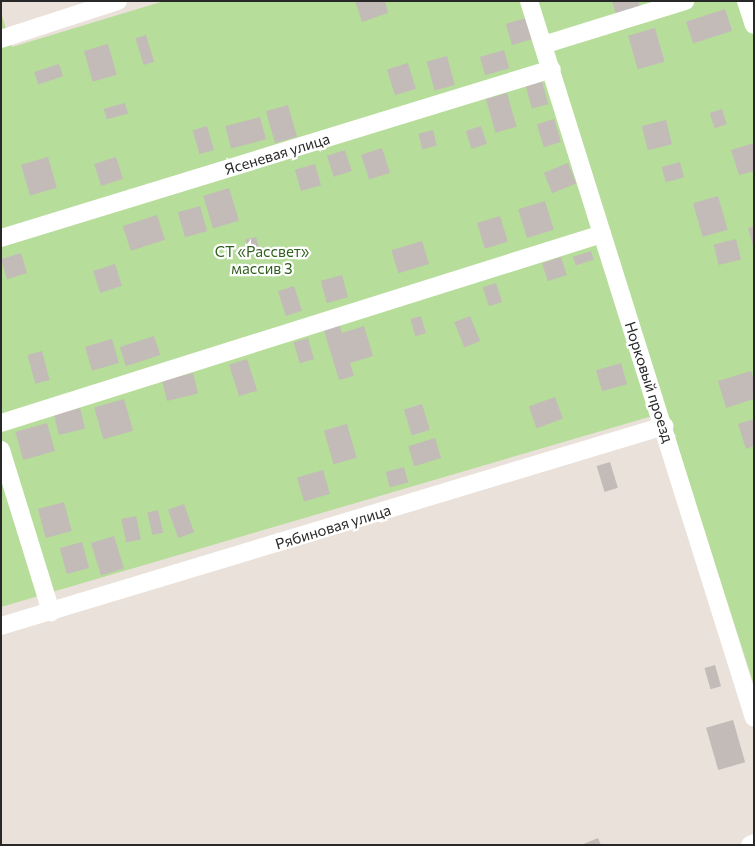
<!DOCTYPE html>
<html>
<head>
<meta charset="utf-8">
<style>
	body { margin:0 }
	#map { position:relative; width:755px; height:846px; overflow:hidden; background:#e9e1da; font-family:Commissioner,sans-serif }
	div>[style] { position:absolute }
	.green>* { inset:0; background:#b7dd9a }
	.building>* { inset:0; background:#c2bbb7; transform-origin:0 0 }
	.minor>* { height:18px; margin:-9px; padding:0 9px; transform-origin:9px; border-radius:9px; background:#fff }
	span { translate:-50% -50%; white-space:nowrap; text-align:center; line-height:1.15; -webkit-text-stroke:4.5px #fff; paint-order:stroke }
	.street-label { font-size:15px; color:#282828 }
	.park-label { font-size:15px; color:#315f1e }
	.frame { position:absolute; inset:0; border:2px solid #282828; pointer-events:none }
</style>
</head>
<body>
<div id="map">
	<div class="green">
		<div style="clip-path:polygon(164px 1px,754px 1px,754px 685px,666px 412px,1px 607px,1px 13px,12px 47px)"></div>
	</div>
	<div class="building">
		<div style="clip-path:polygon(355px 1px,385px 1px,388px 13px,362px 22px)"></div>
		<div style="clip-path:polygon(612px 1px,638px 1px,640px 7px,616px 14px)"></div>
		<div style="left:725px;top:9px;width:23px;height:41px;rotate:72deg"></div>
		<div style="left:526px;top:18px;width:22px;height:21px;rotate:74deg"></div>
		<div style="left:655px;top:28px;width:35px;height:28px;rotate:74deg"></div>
		<div style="left:146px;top:35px;width:28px;height:11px;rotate:73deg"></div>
		<div style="left:108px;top:44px;width:32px;height:25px;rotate:74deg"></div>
		<div style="left:504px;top:50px;width:19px;height:25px;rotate:74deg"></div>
		<div style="left:447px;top:56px;width:30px;height:21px;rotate:75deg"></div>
		<div style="left:408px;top:63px;width:27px;height:22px;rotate:73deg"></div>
		<div style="left:59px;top:64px;width:13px;height:26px;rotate:72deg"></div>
		<div style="left:542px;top:81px;width:24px;height:17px;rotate:75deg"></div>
		<div style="left:507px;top:93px;width:35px;height:22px;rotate:74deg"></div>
		<div style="left:125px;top:103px;width:11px;height:22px;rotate:75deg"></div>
		<div style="left:288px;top:105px;width:33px;height:23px;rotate:74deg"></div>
		<div style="left:722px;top:109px;width:16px;height:13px;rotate:72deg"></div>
		<div style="left:260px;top:117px;width:23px;height:36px;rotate:75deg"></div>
		<div style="left:554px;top:119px;width:24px;height:18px;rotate:73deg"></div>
		<div style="left:666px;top:120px;width:25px;height:25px;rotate:76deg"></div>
		<div style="left:207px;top:126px;width:25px;height:15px;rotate:74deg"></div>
		<div style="left:481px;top:126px;width:19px;height:16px;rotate:72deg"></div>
		<div style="left:433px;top:130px;width:16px;height:15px;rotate:76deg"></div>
		<div style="clip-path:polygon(754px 143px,754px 171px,739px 175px,731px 150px)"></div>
		<div style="left:382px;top:148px;width:26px;height:22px;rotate:72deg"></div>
		<div style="left:345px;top:150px;width:22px;height:19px;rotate:72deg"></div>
		<div style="left:48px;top:157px;width:32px;height:28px;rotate:74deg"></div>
		<div style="left:116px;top:157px;width:23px;height:23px;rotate:72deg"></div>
		<div style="left:680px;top:162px;width:16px;height:19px;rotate:75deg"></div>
		<div style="left:568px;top:163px;width:22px;height:26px;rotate:68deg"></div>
		<div style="left:315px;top:164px;width:22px;height:21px;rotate:74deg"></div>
		<div style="left:229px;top:188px;width:34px;height:27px;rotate:73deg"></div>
		<div style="left:718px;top:196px;width:35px;height:26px;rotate:74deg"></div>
		<div style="left:545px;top:201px;width:30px;height:28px;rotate:73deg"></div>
		<div style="left:200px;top:206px;width:26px;height:23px;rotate:74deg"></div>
		<div style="left:157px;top:215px;width:26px;height:36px;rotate:72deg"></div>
		<div style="left:500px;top:216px;width:27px;height:24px;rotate:73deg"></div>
		<div style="clip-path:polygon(754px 226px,754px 245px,753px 245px,748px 228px)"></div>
		<div style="left:256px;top:237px;width:16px;height:11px;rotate:75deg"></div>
		<div style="left:736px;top:239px;width:21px;height:23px;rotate:76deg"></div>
		<div style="left:422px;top:241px;width:24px;height:32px;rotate:73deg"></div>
		<div style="left:591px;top:251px;width:9px;height:19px;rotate:72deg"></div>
		<div style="left:21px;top:253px;width:21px;height:21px;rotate:73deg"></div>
		<div style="left:561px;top:257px;width:19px;height:20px;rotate:72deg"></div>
		<div style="left:115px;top:264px;width:23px;height:23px;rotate:72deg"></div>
		<div style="left:342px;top:275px;width:23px;height:22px;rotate:75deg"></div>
		<div style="left:496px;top:283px;width:20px;height:14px;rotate:72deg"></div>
		<div style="left:294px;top:286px;width:26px;height:17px;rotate:72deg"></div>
		<div style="left:421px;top:316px;width:18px;height:11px;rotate:74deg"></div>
		<div style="left:470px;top:316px;width:27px;height:17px;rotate:68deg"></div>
		<div style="clip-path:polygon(338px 320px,342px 333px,364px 326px,373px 356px,350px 363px,354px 376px,339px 380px,322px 324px)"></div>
		<div style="left:154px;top:336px;width:20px;height:36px;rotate:72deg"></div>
		<div style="left:308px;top:338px;width:22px;height:15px;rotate:74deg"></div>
		<div style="left:112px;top:339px;width:25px;height:28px;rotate:74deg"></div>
		<div style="left:42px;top:351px;width:30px;height:15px;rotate:75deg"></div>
		<div style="left:247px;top:359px;width:33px;height:19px;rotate:72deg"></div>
		<div style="left:621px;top:363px;width:22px;height:26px;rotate:74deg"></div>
		<div style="clip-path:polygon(751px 371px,754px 379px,754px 399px,726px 408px,718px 381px)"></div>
		<div style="left:193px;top:373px;width:21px;height:32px;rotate:76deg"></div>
		<div style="left:555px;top:397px;width:23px;height:28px;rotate:70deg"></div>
		<div style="left:124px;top:399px;width:33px;height:31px;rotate:74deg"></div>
		<div style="left:422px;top:404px;width:27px;height:19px;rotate:73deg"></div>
		<div style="left:80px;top:408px;width:21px;height:27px;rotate:76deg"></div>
		<div style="clip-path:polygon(754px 419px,754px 446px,746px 449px,738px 424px)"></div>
		<div style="left:47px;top:423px;width:29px;height:33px;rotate:74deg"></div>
		<div style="left:347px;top:424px;width:35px;height:24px;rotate:74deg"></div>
		<div style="left:435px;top:438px;width:21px;height:28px;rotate:73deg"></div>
		<div style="left:610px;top:462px;width:27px;height:14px;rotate:73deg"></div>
		<div style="left:404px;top:467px;width:16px;height:19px;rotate:75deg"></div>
		<div style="left:323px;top:470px;width:25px;height:27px;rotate:74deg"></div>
		<div style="left:64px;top:502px;width:30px;height:27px;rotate:75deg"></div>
		<div style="left:184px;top:504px;width:30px;height:17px;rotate:70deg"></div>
		<div style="left:158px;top:510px;width:23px;height:11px;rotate:77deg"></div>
		<div style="left:136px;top:516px;width:24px;height:15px;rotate:78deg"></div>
		<div style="left:114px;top:536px;width:34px;height:24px;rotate:73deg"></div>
		<div style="left:82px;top:542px;width:27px;height:23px;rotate:75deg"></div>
		<div style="left:715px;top:665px;width:22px;height:11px;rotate:74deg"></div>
		<div style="left:733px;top:720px;width:44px;height:28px;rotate:74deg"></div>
		<div style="clip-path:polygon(598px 838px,601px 845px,581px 845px)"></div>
	</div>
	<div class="minor">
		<div style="left:529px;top:1px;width:751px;rotate:72.58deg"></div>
		<div style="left:746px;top:1px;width:25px;rotate:72deg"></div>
		<div style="left:1px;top:39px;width:123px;rotate:-18deg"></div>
		<div style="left:543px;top:45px;width:149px;rotate:-17.2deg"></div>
		<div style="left:1px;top:238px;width:576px;rotate:-17.05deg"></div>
		<div style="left:1px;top:423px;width:630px;rotate:-17.46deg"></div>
		<div style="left:1px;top:450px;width:170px;rotate:72.8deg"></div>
		<div style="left:1px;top:626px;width:693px;rotate:-16.79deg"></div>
		<div style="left:750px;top:845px;width:4px;rotate:-27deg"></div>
	</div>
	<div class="street-label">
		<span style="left:277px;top:154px;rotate:-17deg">Ясеневая улица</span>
		<span style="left:649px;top:382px;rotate:72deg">Норковый проезд</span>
		<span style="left:333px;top:527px;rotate:-17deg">Рябиновая улица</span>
	</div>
	<div class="park-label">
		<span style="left:262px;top:260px">СТ «Рассвет»<br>массив 3</span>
	</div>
	<div class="frame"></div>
</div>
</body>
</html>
